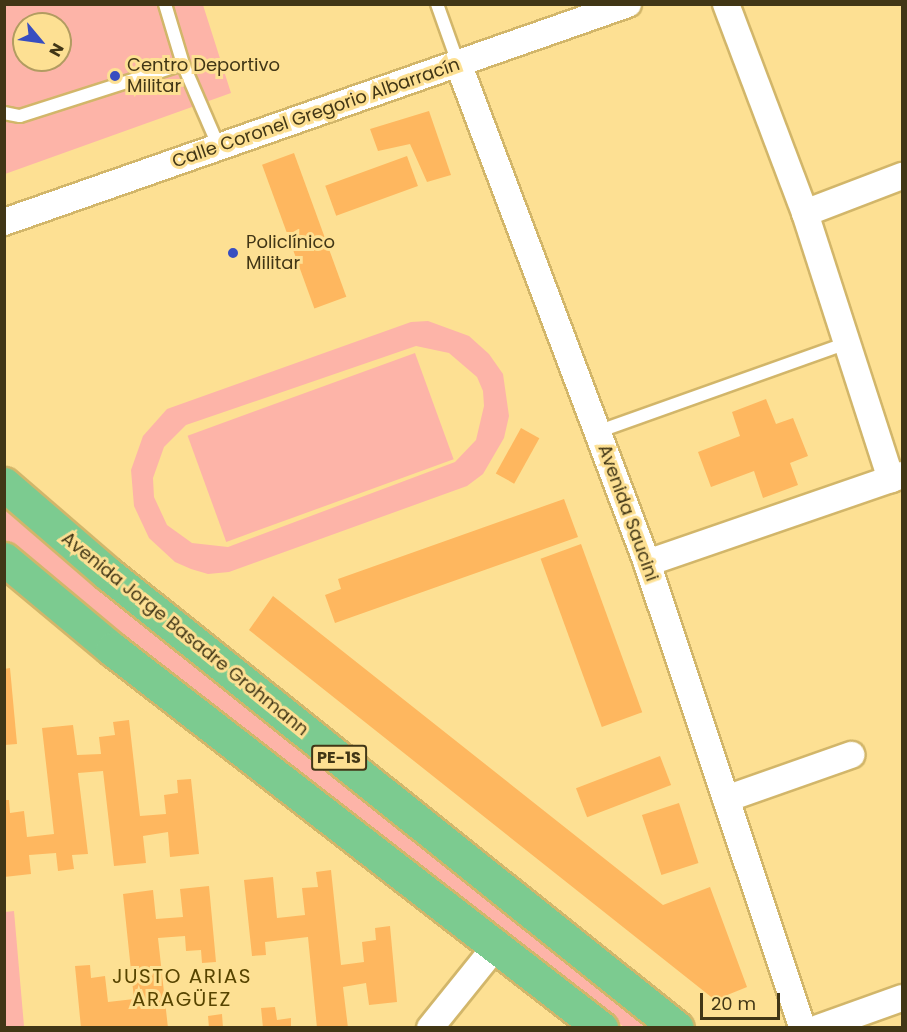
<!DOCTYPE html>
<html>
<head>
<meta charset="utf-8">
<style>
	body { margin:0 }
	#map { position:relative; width:907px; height:1032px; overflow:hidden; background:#fde093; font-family:Poppins,sans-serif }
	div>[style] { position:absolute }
	.green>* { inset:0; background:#fdb4a8; transform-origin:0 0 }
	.building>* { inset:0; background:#feb75f; transform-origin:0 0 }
	.roads { filter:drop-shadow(2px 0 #d2b66a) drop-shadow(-2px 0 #d2b66a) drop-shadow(0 2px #d2b66a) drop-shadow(0 -2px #d2b66a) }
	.service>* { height:12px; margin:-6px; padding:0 6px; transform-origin:6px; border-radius:6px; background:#fff }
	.minor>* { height:26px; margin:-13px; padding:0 13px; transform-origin:13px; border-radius:13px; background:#fff }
	.trunk>* { height:33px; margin:-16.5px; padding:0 16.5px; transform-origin:16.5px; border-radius:16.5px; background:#7ccb90 }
	.dots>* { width:16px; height:16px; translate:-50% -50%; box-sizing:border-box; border:3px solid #fde093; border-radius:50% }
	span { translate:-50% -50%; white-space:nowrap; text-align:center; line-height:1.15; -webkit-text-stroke:6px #fde093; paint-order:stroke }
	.shield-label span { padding:2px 4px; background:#fde093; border:2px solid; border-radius:4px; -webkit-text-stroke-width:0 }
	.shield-label { font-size:16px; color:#413616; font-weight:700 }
	.poi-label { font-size:18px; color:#413616 }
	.left { translate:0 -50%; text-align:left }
	.street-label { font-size:18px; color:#413616 }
	.neighbourhood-label { font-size:20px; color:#574400; letter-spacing:1.5px }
	.frame { position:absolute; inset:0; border:6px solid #413616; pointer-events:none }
	.north { position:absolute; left:12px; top:12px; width:60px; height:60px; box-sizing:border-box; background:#fde093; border:2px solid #b29c61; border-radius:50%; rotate:119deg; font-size:16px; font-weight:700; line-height:24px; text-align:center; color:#413616 }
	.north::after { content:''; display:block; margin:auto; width:21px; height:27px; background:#384ec0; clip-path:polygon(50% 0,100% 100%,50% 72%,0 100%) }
	.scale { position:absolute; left:700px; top:993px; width:80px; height:27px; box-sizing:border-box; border:3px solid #413616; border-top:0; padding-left:8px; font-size:18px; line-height:21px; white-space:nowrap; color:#413616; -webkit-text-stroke:4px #fde093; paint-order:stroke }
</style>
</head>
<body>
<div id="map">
	<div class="green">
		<div style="clip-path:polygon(evenodd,4px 5px,203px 5px,231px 93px,5px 174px,4px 5px,24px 24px,60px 24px,60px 60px,24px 60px,24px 24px)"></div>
		<div style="clip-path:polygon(evenodd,428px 321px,469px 336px,489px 354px,503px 374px,509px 416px,504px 438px,483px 474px,467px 486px,229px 572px,208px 574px,191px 569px,175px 562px,149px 538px,134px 506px,131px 470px,143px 436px,167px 409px,411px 322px,428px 321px,416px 346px,449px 353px,477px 377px,483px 391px,484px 406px,476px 440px,455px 462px,228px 547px,192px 543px,167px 525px,154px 497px,153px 478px,164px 447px,186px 425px,416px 346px)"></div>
		<div style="left:415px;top:353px;width:113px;height:242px;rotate:70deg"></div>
		<div style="clip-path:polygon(4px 505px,165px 639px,653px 1027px,624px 1027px,100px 620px,5px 541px)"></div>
		<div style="clip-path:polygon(14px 911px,24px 1026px,5px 1027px,5px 912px)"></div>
	</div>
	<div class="building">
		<div style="clip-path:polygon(429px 111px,451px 175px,427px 182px,410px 144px,378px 151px,370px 129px)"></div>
		<div style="left:294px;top:153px;width:153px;height:34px;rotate:70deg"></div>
		<div style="left:407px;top:156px;width:32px;height:87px;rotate:70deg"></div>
		<div style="clip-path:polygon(766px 399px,776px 424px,793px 418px,808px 456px,790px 463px,798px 485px,763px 498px,754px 471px,711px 487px,698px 452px,740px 436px,732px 412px)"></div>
		<div style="left:521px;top:428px;width:21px;height:52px;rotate:29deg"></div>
		<div style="clip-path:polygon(564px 499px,578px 537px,335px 623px,325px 595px,341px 589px,338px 579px)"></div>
		<div style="left:581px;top:544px;width:179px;height:43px;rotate:70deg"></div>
		<div style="clip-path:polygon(273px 596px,663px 905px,710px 887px,747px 987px,715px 1000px,249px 630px)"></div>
		<div style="clip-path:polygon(10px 668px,17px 744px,4px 745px,4px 669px)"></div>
		<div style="clip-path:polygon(129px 720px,140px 816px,166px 814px,164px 795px,178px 793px,177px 780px,191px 779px,199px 854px,170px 857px,168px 832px,143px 836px,146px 863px,114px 866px,103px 771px,78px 773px,88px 854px,72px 855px,74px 869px,58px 871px,56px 853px,29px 855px,31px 874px,4px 877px,4px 800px,9px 800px,10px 813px,24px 811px,27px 837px,54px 834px,42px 728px,73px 725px,77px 755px,101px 754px,99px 737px,115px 735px,113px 722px)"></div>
		<div style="left:660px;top:756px;width:31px;height:90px;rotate:69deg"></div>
		<div style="left:679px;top:803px;width:63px;height:39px;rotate:72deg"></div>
		<div style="clip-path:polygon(331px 870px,341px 965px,364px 962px,362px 942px,376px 940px,375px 928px,390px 926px,397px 1002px,369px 1005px,366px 983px,343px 987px,348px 1028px,317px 1028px,308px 937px,265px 942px,266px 955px,252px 956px,244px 880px,273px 877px,277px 918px,305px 915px,302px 888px,318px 887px,316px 872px)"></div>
		<div style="clip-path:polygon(209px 886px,216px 962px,202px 963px,201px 950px,186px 951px,185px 936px,158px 938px,168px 1028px,81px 1028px,75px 966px,90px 965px,91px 978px,105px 976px,108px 1002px,134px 999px,123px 894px,153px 890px,156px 919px,183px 917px,180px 889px)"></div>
		<div style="clip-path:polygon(275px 1007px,277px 1020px,291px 1018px,291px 1028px,263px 1028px,261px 1008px)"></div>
		<div style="clip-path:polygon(222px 1014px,223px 1028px,209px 1028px,208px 1016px)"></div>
	</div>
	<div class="roads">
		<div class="service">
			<div style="left:437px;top:4px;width:63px;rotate:70.4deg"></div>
			<div style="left:183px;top:64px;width:90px;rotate:66.6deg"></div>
			<div style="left:4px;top:113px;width:16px;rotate:11deg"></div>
			<div style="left:20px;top:116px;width:171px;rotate:-17.7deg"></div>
			<div style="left:183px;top:64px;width:63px;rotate:-106.7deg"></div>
			<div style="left:597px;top:432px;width:265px;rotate:-19.6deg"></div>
		</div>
		<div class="minor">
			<div style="left:726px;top:4px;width:223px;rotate:69.3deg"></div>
			<div style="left:805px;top:213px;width:280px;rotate:72.1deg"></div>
			<div style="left:458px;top:63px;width:535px;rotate:69.29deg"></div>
			<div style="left:647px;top:563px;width:490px;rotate:71.5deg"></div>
			<div style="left:805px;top:213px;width:104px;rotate:-20.9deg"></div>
			<div style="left:4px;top:222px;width:661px;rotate:-19.26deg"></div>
			<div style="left:647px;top:563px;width:270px;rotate:-19deg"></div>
			<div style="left:726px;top:799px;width:133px;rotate:-19.4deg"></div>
			<div style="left:430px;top:1028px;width:105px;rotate:-51.2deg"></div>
			<div style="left:818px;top:1028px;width:89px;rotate:-19.7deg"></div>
		</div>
		<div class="trunk">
			<div style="left:4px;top:484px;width:136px;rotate:40.8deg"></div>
			<div style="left:107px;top:573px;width:729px;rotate:38.6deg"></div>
			<div style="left:4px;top:559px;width:141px;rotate:39.8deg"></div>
			<div style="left:112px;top:649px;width:619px;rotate:37.78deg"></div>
		</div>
	</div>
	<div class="dots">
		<div style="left:115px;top:76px;background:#384ec0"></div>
		<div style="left:233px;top:253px;background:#384ec0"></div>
	</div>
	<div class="shield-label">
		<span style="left:339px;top:758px">PE-1S</span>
	</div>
	<div class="poi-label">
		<span class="left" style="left:127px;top:76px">Centro Deportivo<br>Militar</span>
		<span class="left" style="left:246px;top:253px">Policlínico<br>Militar</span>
	</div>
	<div class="street-label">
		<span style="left:316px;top:113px;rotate:-19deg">Calle Coronel Gregorio Albarracín</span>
		<span style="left:628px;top:513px;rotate:70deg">Avenida Saucini</span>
		<span style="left:185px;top:634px;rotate:39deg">Avenida Jorge Basadre Grohmann</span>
	</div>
	<div class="neighbourhood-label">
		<span style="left:182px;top:988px">JUSTO ARIAS<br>ARAGÜEZ</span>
	</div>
	<div class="frame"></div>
	<div class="north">N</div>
	<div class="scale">20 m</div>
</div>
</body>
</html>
